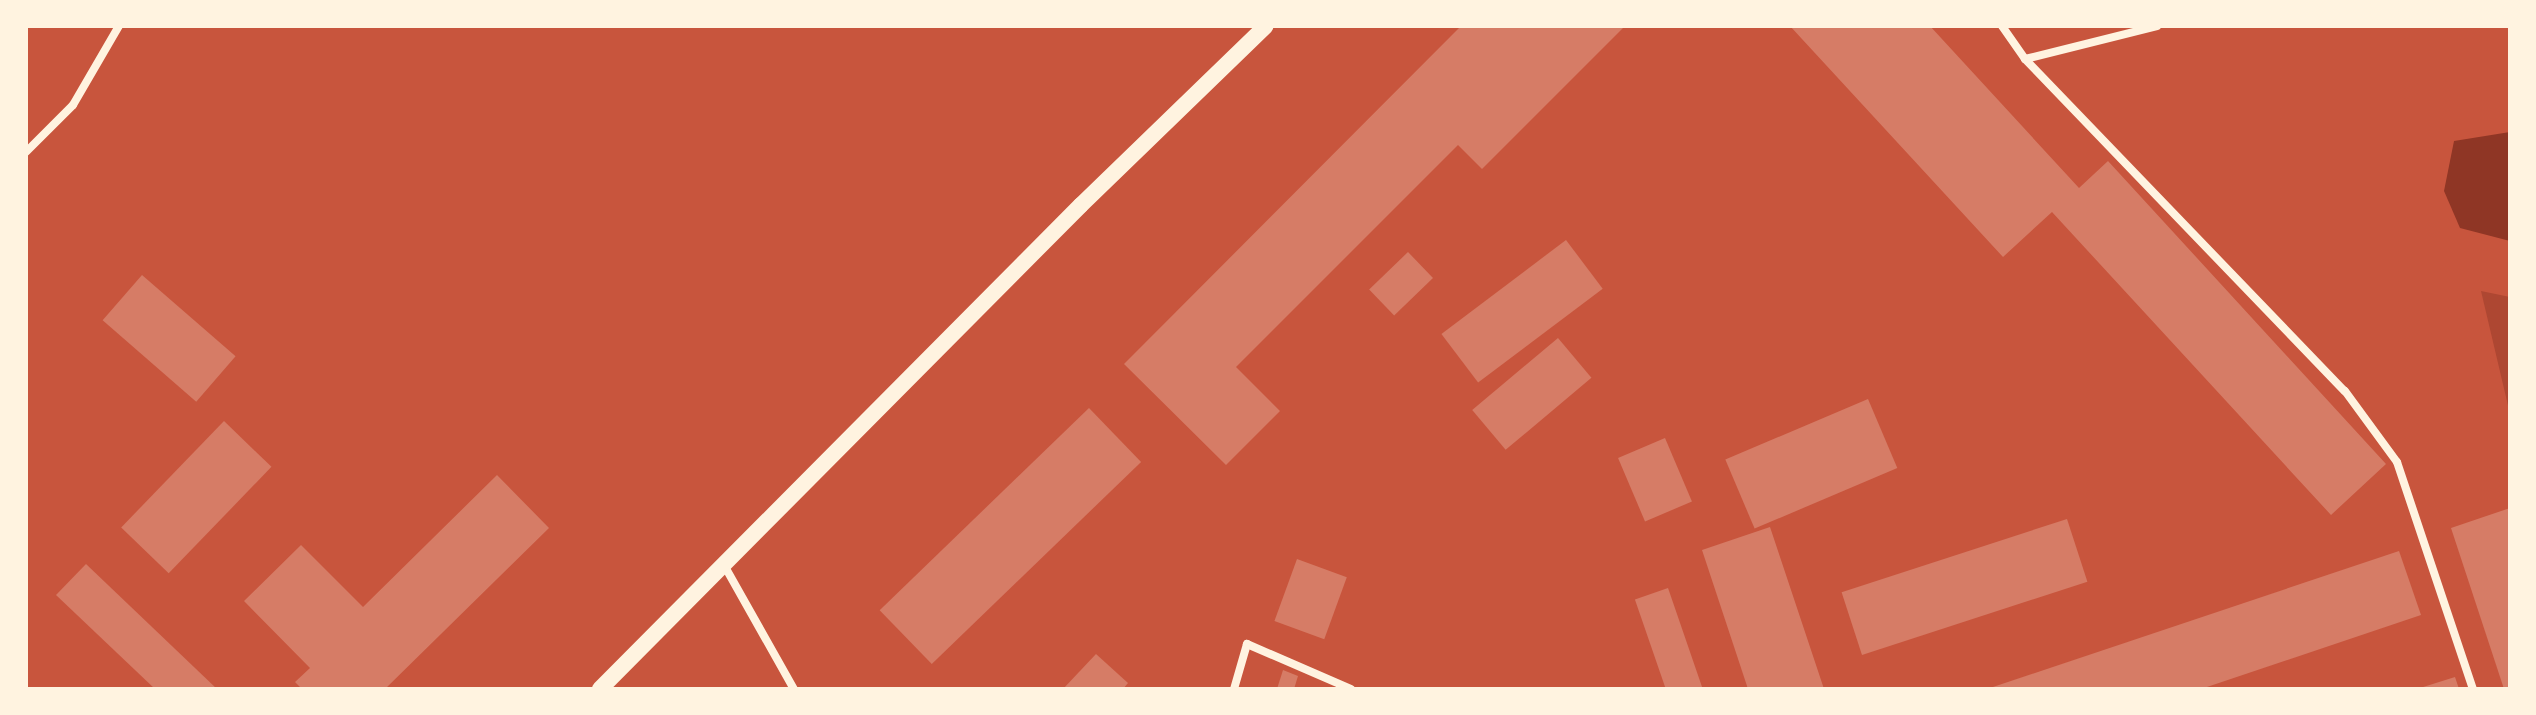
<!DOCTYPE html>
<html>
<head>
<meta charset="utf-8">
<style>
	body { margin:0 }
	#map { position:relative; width:2536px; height:715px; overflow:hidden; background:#c8553d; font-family:Ubuntu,sans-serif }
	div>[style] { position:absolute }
	.green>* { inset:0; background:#ae4732 }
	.water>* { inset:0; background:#8f3625 }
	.building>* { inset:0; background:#d67c66; transform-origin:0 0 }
	.minor>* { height:8px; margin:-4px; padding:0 4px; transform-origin:4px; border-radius:4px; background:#fff3e0 }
	.secondary>* { height:16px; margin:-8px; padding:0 8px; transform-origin:8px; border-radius:8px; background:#fff3e0 }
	span { translate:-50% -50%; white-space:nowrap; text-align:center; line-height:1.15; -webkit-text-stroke:8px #fff3e0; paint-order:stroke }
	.frame { position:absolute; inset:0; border:28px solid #fff3e0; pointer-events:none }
</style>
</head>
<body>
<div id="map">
	<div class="green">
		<div style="clip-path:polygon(2481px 291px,2510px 297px,2510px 414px)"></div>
	</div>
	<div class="water">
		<div style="clip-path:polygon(2510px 132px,2510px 241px,2460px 228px,2444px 191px,2454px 141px)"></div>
	</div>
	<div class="building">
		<div style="clip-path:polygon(1461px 26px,1625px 26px,1482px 169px,1458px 145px,1236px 367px,1280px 411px,1226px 465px,1124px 364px)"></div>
		<div style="clip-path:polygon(1790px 26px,1930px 26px,2079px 188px,2108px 161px,2386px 464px,2331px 515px,2052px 212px,2003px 257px)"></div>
		<div style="left:1566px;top:240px;width:61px;height:156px;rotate:53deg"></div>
		<div style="left:1408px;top:252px;width:36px;height:54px;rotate:46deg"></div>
		<div style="left:142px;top:275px;width:124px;height:60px;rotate:41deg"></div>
		<div style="left:1558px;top:338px;width:52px;height:112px;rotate:50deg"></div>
		<div style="left:1868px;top:399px;width:75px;height:155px;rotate:67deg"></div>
		<div style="left:1089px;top:408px;width:75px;height:291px;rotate:46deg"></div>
		<div style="left:224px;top:421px;width:66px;height:148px;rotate:44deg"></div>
		<div style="left:1665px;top:438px;width:69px;height:51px;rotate:67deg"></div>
		<div style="clip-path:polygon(497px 475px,549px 528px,385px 689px,302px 689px,295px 682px,310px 668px,244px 601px,301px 545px,363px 607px)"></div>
		<div style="clip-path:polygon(2510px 508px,2510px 689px,2504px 689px,2451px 528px)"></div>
		<div style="left:2067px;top:519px;width:66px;height:237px;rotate:72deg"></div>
		<div style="clip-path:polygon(1770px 527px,1824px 689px,1748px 689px,1702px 550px)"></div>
		<div style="clip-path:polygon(2399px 551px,2421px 615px,2201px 689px,1987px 689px)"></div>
		<div style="left:1297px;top:559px;width:53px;height:66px;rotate:20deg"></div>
		<div style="clip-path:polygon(86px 564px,217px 689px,155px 689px,56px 595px)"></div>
		<div style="left:1668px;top:588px;width:107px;height:35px;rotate:71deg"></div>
		<div style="clip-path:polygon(1096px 654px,1128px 683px,1123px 689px,1063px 689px)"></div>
		<div style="clip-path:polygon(1283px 670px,1298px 676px,1294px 689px,1277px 689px)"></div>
		<div style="clip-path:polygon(2455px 677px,2459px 689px,2420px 689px,2420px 688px)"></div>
	</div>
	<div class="minor">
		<div style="left:2002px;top:26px;width:40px;rotate:55.1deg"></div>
		<div style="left:2025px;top:59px;width:461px;rotate:46.1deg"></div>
		<div style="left:2345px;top:391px;width:88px;rotate:53.8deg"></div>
		<div style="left:2397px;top:462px;width:239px;rotate:71.5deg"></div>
		<div style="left:2025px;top:59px;width:136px;rotate:-14deg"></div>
		<div style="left:26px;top:152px;width:66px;rotate:-45deg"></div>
		<div style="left:73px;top:105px;width:91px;rotate:-59.8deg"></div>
		<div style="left:724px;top:565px;width:142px;rotate:60.6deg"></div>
		<div style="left:1234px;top:689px;width:47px;rotate:-73.9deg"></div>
		<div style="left:1247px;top:644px;width:113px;rotate:23.4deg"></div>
	</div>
	<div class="secondary">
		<div style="left:600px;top:689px;width:682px;rotate:-45.18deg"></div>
		<div style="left:1081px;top:205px;width:257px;rotate:-44.1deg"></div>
	</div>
	<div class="frame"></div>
</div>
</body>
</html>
